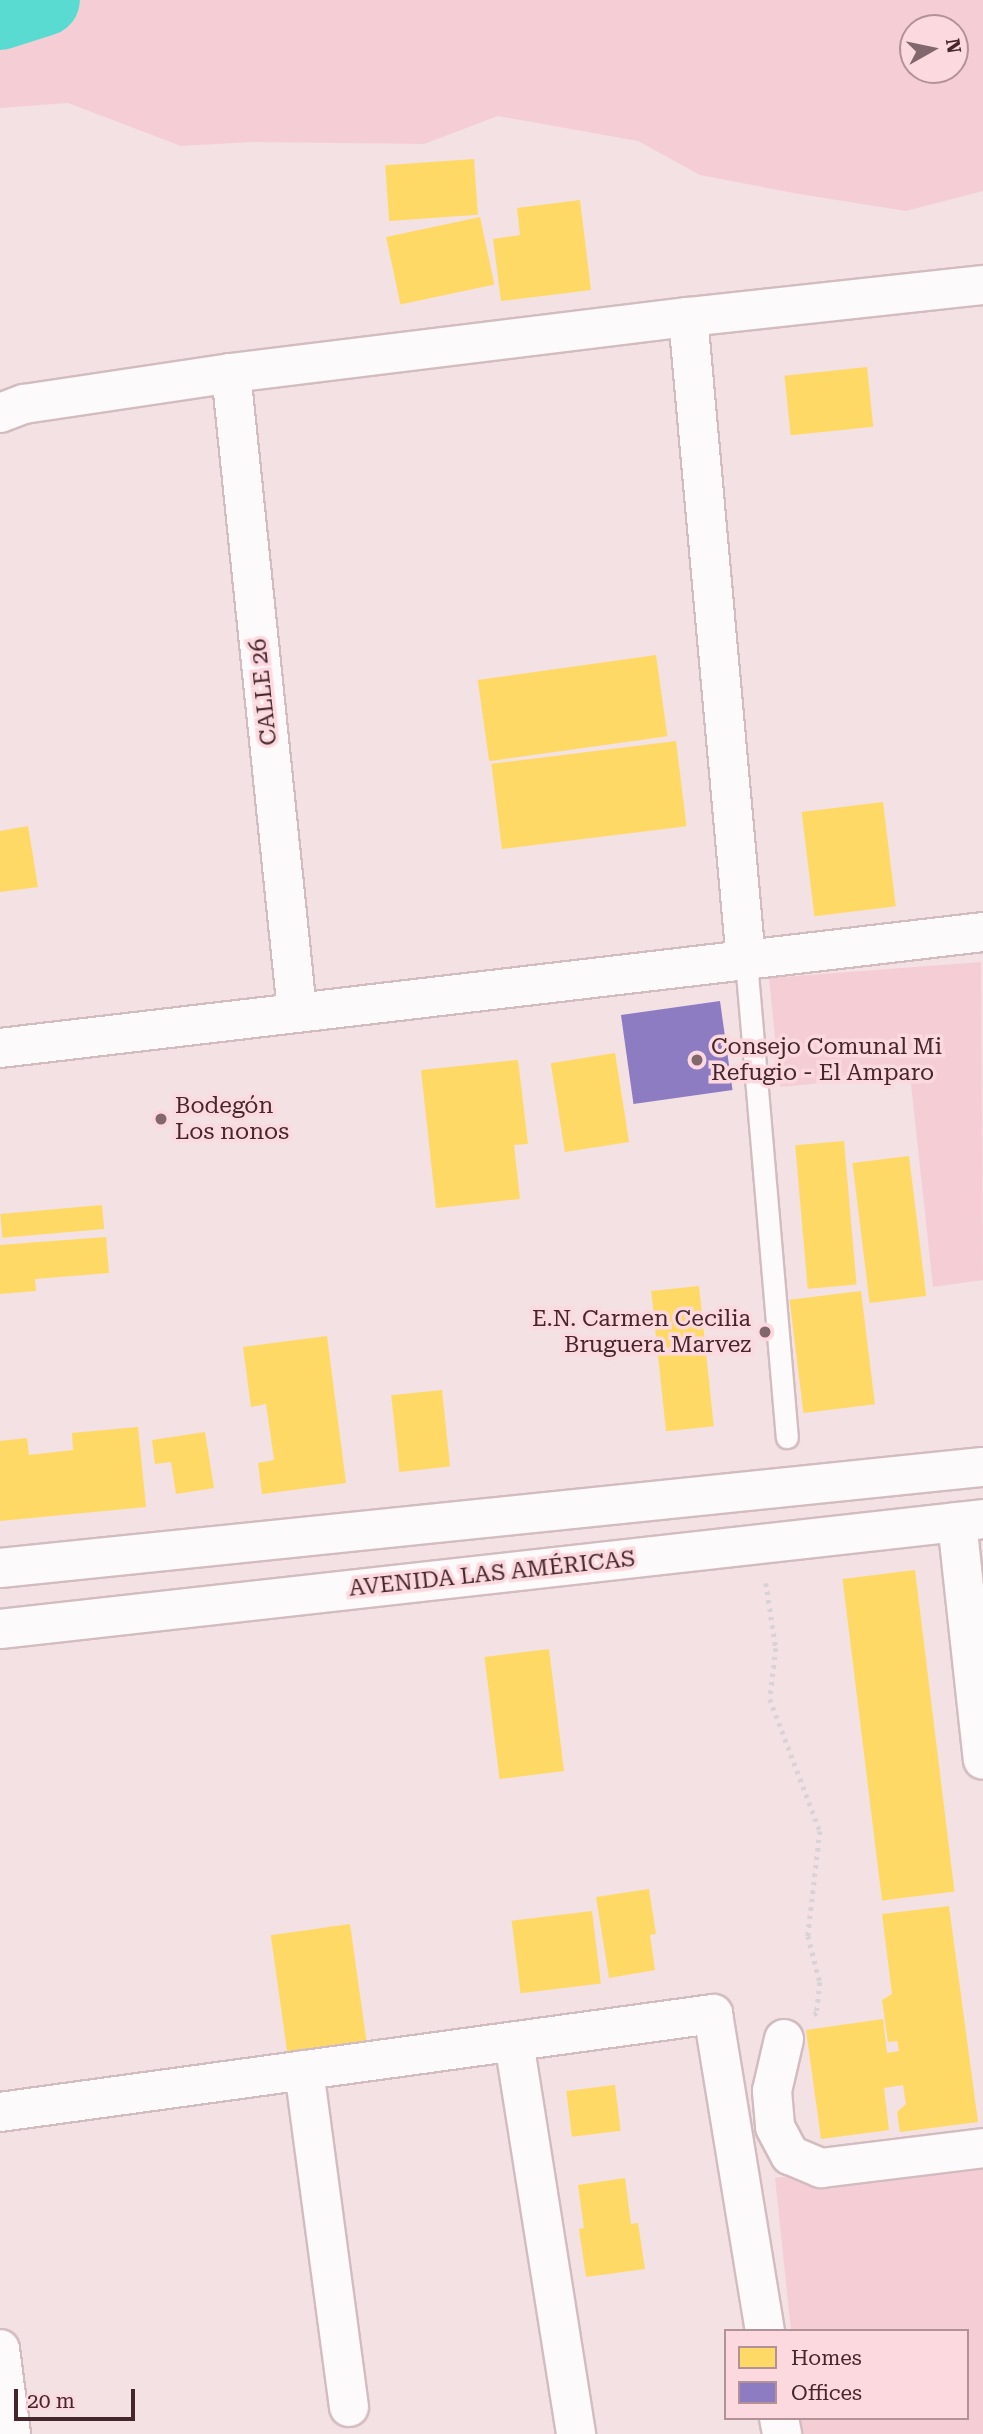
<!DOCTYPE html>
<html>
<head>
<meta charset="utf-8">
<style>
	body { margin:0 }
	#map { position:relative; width:983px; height:2434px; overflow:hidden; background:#f3e1e4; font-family:"Roboto Serif",serif }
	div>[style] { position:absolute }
	.green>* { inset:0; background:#f5ced5 }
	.homes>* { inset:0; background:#ffd966; transform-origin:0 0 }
	.offices>* { inset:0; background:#8e7cc3; transform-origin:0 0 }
	.river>* { height:72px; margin:-36px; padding:0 36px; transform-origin:36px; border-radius:36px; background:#5adbd2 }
	.path>* { height:4.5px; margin-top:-2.25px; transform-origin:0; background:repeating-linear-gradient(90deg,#dad3d5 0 3.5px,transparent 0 8.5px) }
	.roads { filter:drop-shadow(2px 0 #d3bcc0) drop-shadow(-2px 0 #d3bcc0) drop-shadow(0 2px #d3bcc0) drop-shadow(0 -2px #d3bcc0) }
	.lane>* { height:21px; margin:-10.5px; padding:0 10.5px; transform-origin:10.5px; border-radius:10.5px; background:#fdfafb }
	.street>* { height:38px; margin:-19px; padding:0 19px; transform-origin:19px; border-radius:19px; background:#fdfafb }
	.secondary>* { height:38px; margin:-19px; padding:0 19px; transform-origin:19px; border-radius:19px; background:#fdfafb }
	.dots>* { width:19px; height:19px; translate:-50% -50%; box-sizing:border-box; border:4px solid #fbd9de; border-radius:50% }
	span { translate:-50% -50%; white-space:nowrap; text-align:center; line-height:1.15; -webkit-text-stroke:7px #fbd9de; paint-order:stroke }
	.street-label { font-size:23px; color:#45262c }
	.poi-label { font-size:23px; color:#45262c }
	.left { translate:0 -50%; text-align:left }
	.right { translate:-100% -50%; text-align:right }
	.legend { position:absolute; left:724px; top:2329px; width:245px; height:91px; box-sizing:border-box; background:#fbd9de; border:2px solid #b29197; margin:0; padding:9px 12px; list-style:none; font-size:21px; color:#45262c }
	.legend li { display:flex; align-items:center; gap:14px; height:35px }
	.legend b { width:35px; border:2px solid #b29197 }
	.north { position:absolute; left:899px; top:14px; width:70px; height:70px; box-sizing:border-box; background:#fbd9de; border:2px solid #b29197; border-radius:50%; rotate:81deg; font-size:19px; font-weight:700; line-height:28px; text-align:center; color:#45262c }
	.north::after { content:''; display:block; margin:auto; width:24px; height:32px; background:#82676c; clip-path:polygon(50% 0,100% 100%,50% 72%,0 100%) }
	.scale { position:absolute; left:14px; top:2389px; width:121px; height:32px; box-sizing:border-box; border:4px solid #45262c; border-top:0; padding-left:9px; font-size:21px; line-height:24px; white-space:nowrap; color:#45262c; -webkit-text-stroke:5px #fbd9de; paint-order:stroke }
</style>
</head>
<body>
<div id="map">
	<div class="green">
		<div style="clip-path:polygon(evenodd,0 0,983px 0,983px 191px,906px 211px,799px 194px,700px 175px,638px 141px,498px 116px,424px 144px,252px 142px,181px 146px,68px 103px,0 108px,0 0,955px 28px,955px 70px,913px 70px,913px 28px,955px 28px)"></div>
		<div style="clip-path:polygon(981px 962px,983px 1280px,933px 1287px,910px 1075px,780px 1087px,769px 978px)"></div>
		<div style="clip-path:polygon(983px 2146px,983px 2434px,802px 2434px,800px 2418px,967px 2418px,967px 2331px,791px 2331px,775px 2178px)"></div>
	</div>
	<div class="homes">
		<div style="left:474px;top:159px;width:56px;height:89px;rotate:86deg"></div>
		<div style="clip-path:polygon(580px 200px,591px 290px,501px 301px,493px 239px,520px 235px,517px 208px)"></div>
		<div style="left:480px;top:217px;width:69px;height:96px;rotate:78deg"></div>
		<div style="left:867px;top:367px;width:60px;height:83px;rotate:84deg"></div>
		<div style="left:656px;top:655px;width:82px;height:180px;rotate:82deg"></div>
		<div style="left:676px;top:741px;width:86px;height:186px;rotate:83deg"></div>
		<div style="left:883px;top:802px;width:105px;height:82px;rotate:83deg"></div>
		<div style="clip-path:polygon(28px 826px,38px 887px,0 892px,0 831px)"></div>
		<div style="left:615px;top:1053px;width:90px;height:65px;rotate:81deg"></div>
		<div style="clip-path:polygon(518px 1060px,528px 1144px,514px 1145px,520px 1199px,436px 1208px,421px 1070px)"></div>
		<div style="left:844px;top:1141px;width:144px;height:49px;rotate:85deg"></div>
		<div style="left:909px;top:1156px;width:141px;height:57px;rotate:83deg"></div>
		<div style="left:102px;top:1205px;width:24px;height:102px;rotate:85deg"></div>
		<div style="clip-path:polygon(106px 1237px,109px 1273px,35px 1279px,36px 1291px,0 1294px,0 1245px)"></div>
		<div style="left:699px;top:1286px;width:141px;height:48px;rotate:84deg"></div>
		<div style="left:861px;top:1291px;width:114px;height:72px;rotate:83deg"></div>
		<div style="clip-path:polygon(327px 1336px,346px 1483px,262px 1494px,258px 1463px,274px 1460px,266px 1404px,251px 1407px,243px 1347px)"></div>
		<div style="left:442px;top:1390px;width:77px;height:51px;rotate:84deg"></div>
		<div style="clip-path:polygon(138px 1427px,146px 1507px,0 1521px,0 1441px,27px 1438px,29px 1455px,73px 1450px,72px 1433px)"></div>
		<div style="clip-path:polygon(205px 1432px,214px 1488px,176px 1494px,171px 1462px,155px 1464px,152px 1440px)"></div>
		<div style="left:915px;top:1570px;width:324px;height:73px;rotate:83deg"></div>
		<div style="left:549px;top:1649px;width:123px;height:65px;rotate:83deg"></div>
		<div style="clip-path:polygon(649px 1889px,656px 1934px,650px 1935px,655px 1970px,609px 1978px,596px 1897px)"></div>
		<div style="clip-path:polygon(949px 1906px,978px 2122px,900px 2132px,897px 2112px,906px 2104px,903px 2085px,884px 2088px,889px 2130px,821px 2139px,806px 2030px,883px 2019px,887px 2053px,899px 2051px,897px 2041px,888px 2042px,882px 2000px,892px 1994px,882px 1914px)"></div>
		<div style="left:592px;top:1911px;width:73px;height:81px;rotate:83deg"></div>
		<div style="left:350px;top:1924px;width:120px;height:80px;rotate:82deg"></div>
		<div style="left:615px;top:2085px;width:46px;height:49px;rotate:83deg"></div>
		<div style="clip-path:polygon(625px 2178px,631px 2224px,638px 2223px,645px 2269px,586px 2277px,579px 2229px,584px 2228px,578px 2185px)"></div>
	</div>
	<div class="offices">
		<div style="left:720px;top:1001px;width:90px;height:100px;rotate:82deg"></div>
	</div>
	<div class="river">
		<div style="left:0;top:14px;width:46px;rotate:-17.7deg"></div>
	</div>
	<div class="path">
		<div style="left:766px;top:1583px;width:66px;rotate:81.3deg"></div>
		<div style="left:776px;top:1648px;width:51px;rotate:96.7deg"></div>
		<div style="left:770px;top:1699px;width:141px;rotate:69.3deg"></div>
		<div style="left:820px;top:1831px;width:106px;rotate:96.5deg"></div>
		<div style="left:808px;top:1936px;width:48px;rotate:75.4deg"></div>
		<div style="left:820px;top:1982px;width:31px;rotate:96deg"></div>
		<div style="left:817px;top:2013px;width:4px;rotate:146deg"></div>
	</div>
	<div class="roads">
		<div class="lane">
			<div style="left:746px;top:961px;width:478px;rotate:85.1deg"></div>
		</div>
		<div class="street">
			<div style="left:688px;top:317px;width:647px;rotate:84.85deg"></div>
			<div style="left:231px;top:373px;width:641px;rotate:84.09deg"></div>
			<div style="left:0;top:413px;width:26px;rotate:-21deg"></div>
			<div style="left:24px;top:404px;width:209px;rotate:-8.5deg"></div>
			<div style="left:231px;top:373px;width:460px;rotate:-7deg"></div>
			<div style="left:688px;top:317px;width:297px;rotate:-6.2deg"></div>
			<div style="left:0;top:1048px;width:990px;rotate:-6.73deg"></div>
			<div style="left:957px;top:1522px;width:239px;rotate:83.8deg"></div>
			<div style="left:784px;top:2039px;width:53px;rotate:103deg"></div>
			<div style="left:772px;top:2091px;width:36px;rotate:85deg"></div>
			<div style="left:775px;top:2127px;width:32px;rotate:62deg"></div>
			<div style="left:790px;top:2155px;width:34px;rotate:23deg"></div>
			<div style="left:821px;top:2168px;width:163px;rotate:-7deg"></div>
			<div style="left:514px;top:2042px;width:397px;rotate:81deg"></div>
			<div style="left:304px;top:2070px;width:340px;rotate:82.4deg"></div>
			<div style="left:0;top:2112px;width:720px;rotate:-7.83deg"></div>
			<div style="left:713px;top:2014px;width:321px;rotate:80.7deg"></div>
			<div style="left:0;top:2349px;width:86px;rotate:82.6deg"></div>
			<div style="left:779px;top:2418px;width:16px;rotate:79deg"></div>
		</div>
		<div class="secondary">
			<div style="left:0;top:1568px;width:988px;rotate:-5.87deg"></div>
			<div style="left:0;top:1629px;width:989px;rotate:-6.38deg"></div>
		</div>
	</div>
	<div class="dots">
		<div style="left:697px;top:1060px;background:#82676c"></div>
		<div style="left:161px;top:1119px;background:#82676c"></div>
		<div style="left:765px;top:1332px;background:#82676c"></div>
	</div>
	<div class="street-label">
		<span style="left:264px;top:692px;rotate:-96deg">CALLE 26</span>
		<span style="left:492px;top:1574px;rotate:-6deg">AVENIDA LAS AMÉRICAS</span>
	</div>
	<div class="poi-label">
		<span class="left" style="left:711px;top:1060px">Consejo Comunal Mi<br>Refugio - El Amparo</span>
		<span class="left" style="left:175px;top:1119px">Bodegón<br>Los nonos</span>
		<span class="right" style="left:751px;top:1332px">E.N. Carmen Cecilia<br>Bruguera Marvez</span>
	</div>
	<ul class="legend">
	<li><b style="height:19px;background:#ffd966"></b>Homes</li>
	<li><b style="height:19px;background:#8e7cc3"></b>Offices</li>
	</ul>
	<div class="north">N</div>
	<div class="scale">20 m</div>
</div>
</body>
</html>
